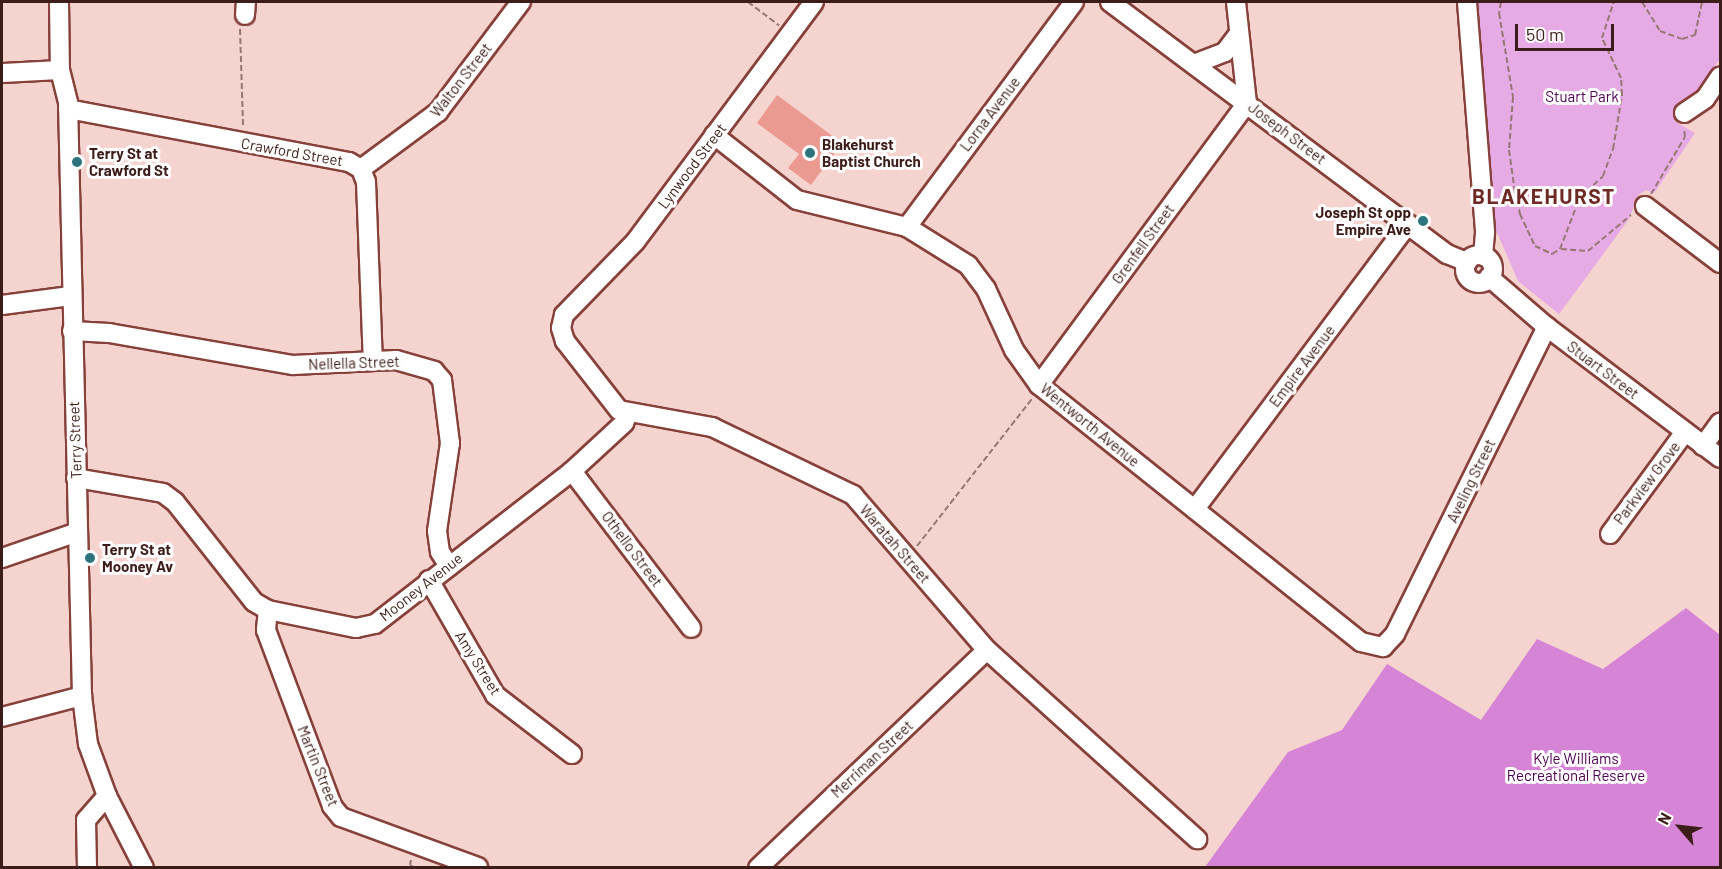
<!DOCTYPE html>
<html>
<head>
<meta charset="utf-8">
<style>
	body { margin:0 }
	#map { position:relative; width:1722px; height:869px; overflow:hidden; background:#f5d3cf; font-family:Barlow,sans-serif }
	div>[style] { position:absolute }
	.green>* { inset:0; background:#e6aae5 }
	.forest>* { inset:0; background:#d684d6 }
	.building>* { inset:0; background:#ea9a91 }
	.path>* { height:2px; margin-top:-1px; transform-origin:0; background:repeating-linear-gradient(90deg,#977773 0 6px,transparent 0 9px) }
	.roads { filter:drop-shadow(2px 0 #87413b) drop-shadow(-2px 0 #87413b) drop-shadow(0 2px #87413b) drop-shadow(0 -2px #87413b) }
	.minor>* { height:18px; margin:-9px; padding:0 9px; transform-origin:9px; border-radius:9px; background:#fff }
	.minor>.ring { margin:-9px; padding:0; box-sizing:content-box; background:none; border:18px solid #fff; border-radius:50% }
	.dots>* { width:16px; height:16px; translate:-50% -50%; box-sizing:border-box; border:3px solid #fdfdfd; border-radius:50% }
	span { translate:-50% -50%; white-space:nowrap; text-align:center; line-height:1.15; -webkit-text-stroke:6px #fdfdfd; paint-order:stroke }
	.street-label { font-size:15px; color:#3c1d1a }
	.park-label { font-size:15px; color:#4f0052 }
	.poi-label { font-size:15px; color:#3c1d1a; font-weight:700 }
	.left { translate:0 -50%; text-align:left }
	.right { translate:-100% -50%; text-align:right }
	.district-label { font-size:21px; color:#6e2b26; font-weight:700; letter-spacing:1.5px }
	.frame { position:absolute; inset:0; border:3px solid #3c1d1a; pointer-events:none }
	.north { position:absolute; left:1650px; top:797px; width:60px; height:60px; -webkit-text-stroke:4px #fdfdfd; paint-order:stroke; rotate:298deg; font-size:16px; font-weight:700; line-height:24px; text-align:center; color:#3c1d1a }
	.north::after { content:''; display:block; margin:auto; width:21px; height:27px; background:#3c1d1a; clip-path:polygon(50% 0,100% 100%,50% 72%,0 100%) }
	.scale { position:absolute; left:1515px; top:24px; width:99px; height:27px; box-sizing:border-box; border:3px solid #3c1d1a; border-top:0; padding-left:8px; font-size:18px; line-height:21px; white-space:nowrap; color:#3c1d1a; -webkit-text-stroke:4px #fdfdfd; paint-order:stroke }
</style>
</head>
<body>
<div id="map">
	<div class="green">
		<div style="clip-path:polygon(1478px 2px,1720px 2px,1720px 59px,1674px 121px,1695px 133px,1654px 193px,1646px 190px,1638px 195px,1629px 219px,1559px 314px,1518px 281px,1495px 228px)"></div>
	</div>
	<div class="forest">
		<div style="clip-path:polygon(1686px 608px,1720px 635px,1720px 867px,1205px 867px,1288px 752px,1342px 730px,1387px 664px,1481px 720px,1537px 639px,1603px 669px)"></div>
	</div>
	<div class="building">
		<div style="clip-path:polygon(777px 95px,842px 143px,811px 185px,788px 168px,799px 154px,757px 123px)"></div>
	</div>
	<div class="path">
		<div style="left:748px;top:2px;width:39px;rotate:37deg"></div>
		<div style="left:1501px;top:2px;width:11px;rotate:100deg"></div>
		<div style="left:1499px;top:13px;width:85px;rotate:80.5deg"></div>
		<div style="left:1513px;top:97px;width:53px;rotate:94.3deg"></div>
		<div style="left:1509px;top:150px;width:42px;rotate:81.9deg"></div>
		<div style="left:1515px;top:192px;width:23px;rotate:77deg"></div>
		<div style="left:1520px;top:214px;width:35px;rotate:65deg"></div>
		<div style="left:1535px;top:246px;width:19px;rotate:25deg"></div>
		<div style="left:1552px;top:254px;width:9px;rotate:-32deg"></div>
		<div style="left:1560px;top:249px;width:56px;rotate:-69deg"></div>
		<div style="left:1580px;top:197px;width:31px;rotate:-42deg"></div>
		<div style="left:1603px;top:176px;width:29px;rotate:-70deg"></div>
		<div style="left:1613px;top:149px;width:55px;rotate:-80.5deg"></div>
		<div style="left:1622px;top:95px;width:17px;rotate:-93deg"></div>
		<div style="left:1621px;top:78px;width:44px;rotate:-115.4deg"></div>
		<div style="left:1602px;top:38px;width:38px;rotate:-72deg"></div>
		<div style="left:1642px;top:2px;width:34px;rotate:58deg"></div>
		<div style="left:1660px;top:31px;width:23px;rotate:20deg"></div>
		<div style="left:1682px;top:39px;width:14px;rotate:-17deg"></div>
		<div style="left:1695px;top:35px;width:34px;rotate:-78deg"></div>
		<div style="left:240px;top:29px;width:96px;rotate:88.2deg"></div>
		<div style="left:1651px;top:194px;width:66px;rotate:-59.2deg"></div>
		<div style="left:1685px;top:137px;width:9px;rotate:-96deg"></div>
		<div style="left:1561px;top:249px;width:27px;rotate:4deg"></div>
		<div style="left:1588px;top:251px;width:56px;rotate:-39.9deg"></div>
		<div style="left:917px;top:546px;width:187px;rotate:-52deg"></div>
		<div style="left:411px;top:860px;width:5px;rotate:101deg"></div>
		<div style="left:410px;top:865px;width:6px;rotate:31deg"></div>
	</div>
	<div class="roads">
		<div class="minor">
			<div style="left:59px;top:2px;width:68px;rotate:89.2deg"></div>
			<div style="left:60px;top:70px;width:33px;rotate:76deg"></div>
			<div style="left:68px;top:102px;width:594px;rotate:88.65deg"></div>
			<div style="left:82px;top:696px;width:48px;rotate:82.9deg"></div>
			<div style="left:88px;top:744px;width:55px;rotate:69.9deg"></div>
			<div style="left:107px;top:796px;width:81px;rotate:62.8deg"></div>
			<div style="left:814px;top:2px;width:299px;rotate:126.7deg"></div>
			<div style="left:635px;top:242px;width:102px;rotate:134.2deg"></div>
			<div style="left:564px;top:315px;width:13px;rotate:103deg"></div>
			<div style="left:561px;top:328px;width:14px;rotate:73deg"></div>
			<div style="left:565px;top:341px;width:88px;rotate:52deg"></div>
			<div style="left:619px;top:410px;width:95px;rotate:10.4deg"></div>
			<div style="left:712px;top:427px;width:157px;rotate:25.7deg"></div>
			<div style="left:853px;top:495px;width:205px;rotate:49.2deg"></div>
			<div style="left:987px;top:650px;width:283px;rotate:42deg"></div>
			<div style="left:1110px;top:2px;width:421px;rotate:36.8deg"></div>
			<div style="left:1447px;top:254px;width:22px;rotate:22deg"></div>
			<div style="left:1236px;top:2px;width:102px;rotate:83.8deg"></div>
			<div style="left:1467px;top:2px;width:232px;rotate:85.5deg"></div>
			<div style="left:1485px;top:233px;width:23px;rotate:95deg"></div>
			<div style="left:245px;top:15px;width:13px;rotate:-86deg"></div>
			<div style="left:1194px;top:64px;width:33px;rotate:-21deg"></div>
			<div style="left:1225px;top:52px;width:21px;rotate:-53deg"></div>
			<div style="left:2px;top:73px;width:58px;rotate:-3deg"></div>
			<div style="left:68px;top:109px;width:286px;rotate:10.7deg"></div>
			<div style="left:349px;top:162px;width:14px;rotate:30deg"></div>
			<div style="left:361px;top:169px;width:14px;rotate:69deg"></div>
			<div style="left:366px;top:182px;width:179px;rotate:87.8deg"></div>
			<div style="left:1684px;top:113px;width:25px;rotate:-34deg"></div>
			<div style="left:1705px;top:99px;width:27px;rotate:-56deg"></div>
			<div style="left:714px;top:135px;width:105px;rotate:38.1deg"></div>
			<div style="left:797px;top:200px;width:113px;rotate:13.8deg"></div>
			<div style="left:907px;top:227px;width:72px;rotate:31.9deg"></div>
			<div style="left:968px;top:265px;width:30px;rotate:53deg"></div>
			<div style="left:986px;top:289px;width:67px;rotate:65.3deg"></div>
			<div style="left:1014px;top:350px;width:43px;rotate:54.5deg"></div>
			<div style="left:1039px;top:385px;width:412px;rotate:38.6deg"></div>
			<div style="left:1361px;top:642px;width:23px;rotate:13deg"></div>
			<div style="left:1383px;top:647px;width:18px;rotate:-47deg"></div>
			<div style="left:1395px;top:634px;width:343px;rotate:-63.7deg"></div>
			<div style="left:361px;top:169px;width:96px;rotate:-36.5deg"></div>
			<div style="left:438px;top:112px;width:138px;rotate:-53deg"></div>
			<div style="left:1645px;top:206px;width:94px;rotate:37.2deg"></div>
			<div style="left:907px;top:227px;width:280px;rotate:-53.4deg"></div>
			<div class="ring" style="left:1465px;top:255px;width:10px;height:10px"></div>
			<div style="left:1489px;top:277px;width:77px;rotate:40.8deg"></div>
			<div style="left:1547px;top:327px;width:217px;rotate:37.1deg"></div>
			<div style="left:2px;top:305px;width:69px;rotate:-7.5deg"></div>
			<div style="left:72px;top:331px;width:37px;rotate:3deg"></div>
			<div style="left:109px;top:333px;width:187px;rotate:9.9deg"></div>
			<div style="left:293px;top:365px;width:103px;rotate:-2.8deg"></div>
			<div style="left:396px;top:360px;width:40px;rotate:16deg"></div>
			<div style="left:434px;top:371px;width:12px;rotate:48deg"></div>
			<div style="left:442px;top:380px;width:64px;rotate:82.8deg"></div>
			<div style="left:450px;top:443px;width:89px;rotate:98.4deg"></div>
			<div style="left:437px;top:531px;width:21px;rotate:82deg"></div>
			<div style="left:440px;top:552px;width:17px;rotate:57deg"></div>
			<div style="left:1039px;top:385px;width:350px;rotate:-53.6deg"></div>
			<div style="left:1703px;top:446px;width:29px;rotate:-54deg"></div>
			<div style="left:572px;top:471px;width:197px;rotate:52.8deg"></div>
			<div style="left:76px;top:478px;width:88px;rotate:9.8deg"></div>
			<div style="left:163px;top:493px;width:15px;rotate:37deg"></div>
			<div style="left:175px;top:502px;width:127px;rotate:51.7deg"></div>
			<div style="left:254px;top:602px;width:16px;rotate:30deg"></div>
			<div style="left:268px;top:610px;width:90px;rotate:11.6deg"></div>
			<div style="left:356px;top:628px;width:19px;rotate:-12deg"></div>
			<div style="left:375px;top:624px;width:249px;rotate:-37.8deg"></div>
			<div style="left:572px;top:471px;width:71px;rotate:-42.7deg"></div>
			<div style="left:624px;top:423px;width:11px;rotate:-68deg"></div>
			<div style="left:1195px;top:509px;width:356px;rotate:-53.2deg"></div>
			<div style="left:1610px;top:534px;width:127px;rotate:-53.7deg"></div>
			<div style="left:2px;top:558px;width:80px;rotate:-18.9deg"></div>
			<div style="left:429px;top:580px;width:133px;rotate:60.1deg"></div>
			<div style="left:495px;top:695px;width:97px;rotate:37.5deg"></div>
			<div style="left:268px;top:610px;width:20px;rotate:96deg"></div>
			<div style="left:266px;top:630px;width:188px;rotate:69.4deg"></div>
			<div style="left:332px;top:806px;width:14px;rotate:51deg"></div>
			<div style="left:341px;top:817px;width:146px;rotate:20.1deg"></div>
			<div style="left:2px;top:717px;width:83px;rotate:-14.7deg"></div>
			<div style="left:87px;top:868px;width:48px;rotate:-91.2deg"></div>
			<div style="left:86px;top:820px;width:32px;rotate:-49deg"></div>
			<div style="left:758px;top:868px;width:316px;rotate:-43.6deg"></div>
		</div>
	</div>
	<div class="dots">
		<div style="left:810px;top:153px;background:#2c757e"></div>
		<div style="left:77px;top:162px;background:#2c757e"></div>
		<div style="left:1423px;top:221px;background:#2c757e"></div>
		<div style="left:90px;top:558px;background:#2c757e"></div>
	</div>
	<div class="street-label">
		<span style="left:461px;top:80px;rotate:-52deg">Walton Street</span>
		<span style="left:990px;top:114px;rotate:-53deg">Lorna Avenue</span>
		<span style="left:1287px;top:133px;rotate:37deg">Joseph Street</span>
		<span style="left:292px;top:152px;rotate:10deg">Crawford Street</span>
		<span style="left:692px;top:166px;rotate:-53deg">Lynwood Street</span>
		<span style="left:1143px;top:244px;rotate:-54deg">Grenfell Street</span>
		<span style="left:354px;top:363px;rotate:-2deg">Nellella Street</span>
		<span style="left:1302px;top:366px;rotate:-53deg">Empire Avenue</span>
		<span style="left:1603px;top:370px;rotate:37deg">Stuart Street</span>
		<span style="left:1090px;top:425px;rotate:39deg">Wentworth Avenue</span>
		<span style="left:75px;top:440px;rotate:-92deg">Terry Street</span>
		<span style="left:1471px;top:481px;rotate:-64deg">Aveling Street</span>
		<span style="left:1647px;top:483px;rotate:-53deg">Parkview Grove</span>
		<span style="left:895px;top:544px;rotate:49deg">Waratah Street</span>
		<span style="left:632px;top:549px;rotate:53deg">Othello Street</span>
		<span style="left:421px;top:587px;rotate:-38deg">Mooney Avenue</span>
		<span style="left:478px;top:663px;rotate:58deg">Amy Street</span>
		<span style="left:872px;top:759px;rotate:-43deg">Merriman Street</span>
		<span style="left:318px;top:766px;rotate:68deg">Martin Street</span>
	</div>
	<div class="park-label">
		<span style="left:1582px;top:97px">Stuart Park</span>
		<span style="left:1576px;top:767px">Kyle Williams<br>Recreational Reserve</span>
	</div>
	<div class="poi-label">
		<span class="left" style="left:822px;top:153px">Blakehurst<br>Baptist Church</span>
		<span class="left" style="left:89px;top:162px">Terry St at<br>Crawford St</span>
		<span class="right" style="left:1411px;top:221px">Joseph St opp<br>Empire Ave</span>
		<span class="left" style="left:102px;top:558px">Terry St at<br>Mooney Av</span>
	</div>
	<div class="district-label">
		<span style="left:1544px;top:196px">BLAKEHURST</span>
	</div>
	<div class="frame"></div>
	<div class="north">N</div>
	<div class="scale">50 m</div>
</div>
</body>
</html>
